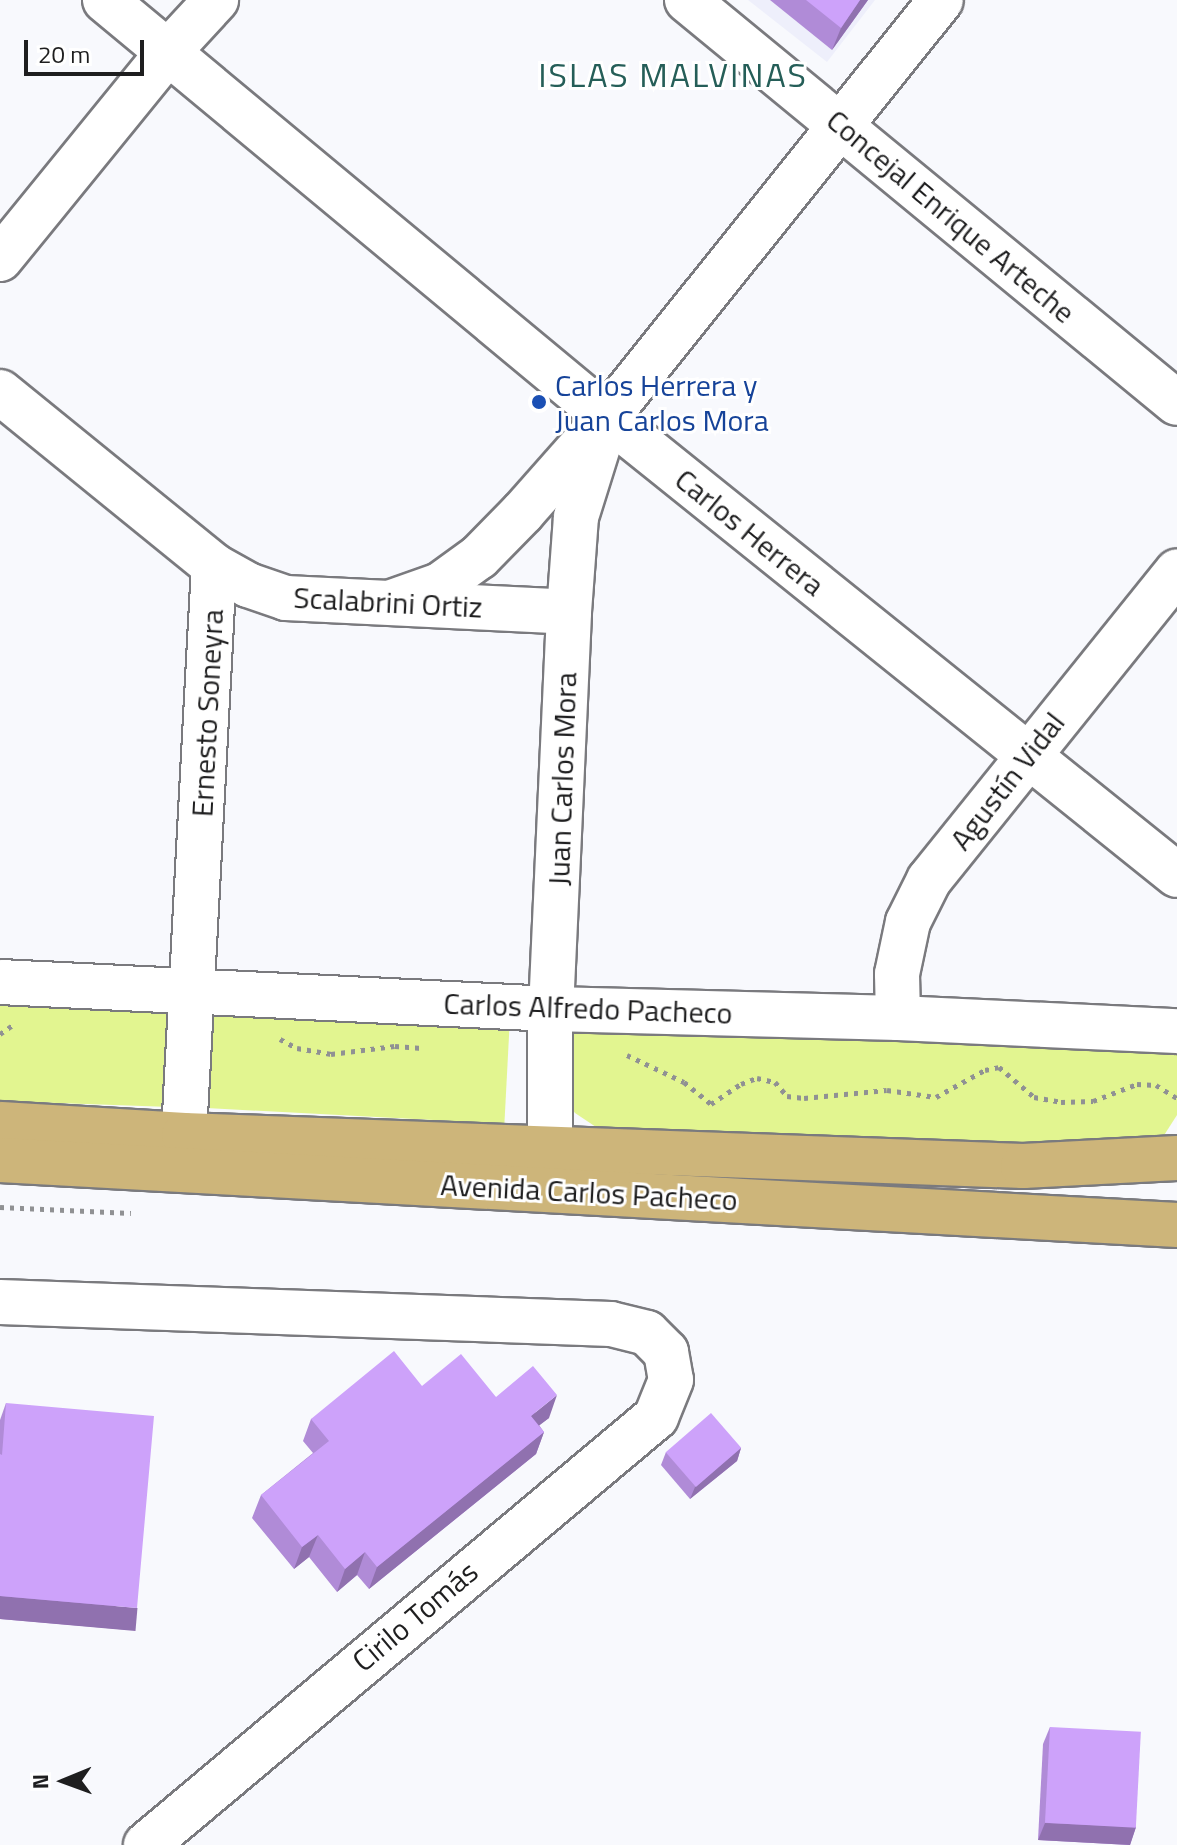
<!DOCTYPE html>
<html>
<head>
<meta charset="utf-8">
<style>
	body { margin:0 }
	#map { position:relative; width:1177px; height:1845px; overflow:hidden; background:#f8f9fd; font-family:"Titillium Web",sans-serif }
	div>[style] { position:absolute }
	.built>* { inset:0; background:#eeeffb }
	.green>* { inset:0; background:#e2f590; transform-origin:0 0 }
	.path>* { height:5px; margin-top:-2.5px; transform-origin:0; background:repeating-linear-gradient(90deg,#909193 0 4px,transparent 0 10px) }
	.roads { filter:drop-shadow(2px 0 #7a7a7e) drop-shadow(-2px 0 #7a7a7e) drop-shadow(0 2px #7a7a7e) drop-shadow(0 -2px #7a7a7e) }
	.minor>* { height:44px; margin:-22px; padding:0 22px; transform-origin:22px; border-radius:22px; background:#fff }
	.major>* { height:44px; margin:-22px; padding:0 22px; transform-origin:22px; border-radius:22px; background:#cdb57a }
	.wall>* { inset:0; background:#b08bd7 }
	.shaded-wall>* { inset:0; background:#9071af; transform-origin:0 0 }
	.building>* { inset:0; background:#cda2fa; transform-origin:0 0 }
	.dots>* { width:22px; height:22px; translate:-50% -50%; box-sizing:border-box; border:4px solid #fff; border-radius:50% }
	span { translate:-50% -50%; white-space:nowrap; text-align:center; line-height:1.15; -webkit-text-stroke:6px #fff; paint-order:stroke }
	.street-label { font-size:30px; color:#1e1e1f }
	.transit-label { font-size:30px; color:#164399 }
	.left { translate:0 -50%; text-align:left }
	.quarter-label { font-size:34px; color:#255e58; letter-spacing:2px }
	.north { position:absolute; left:24px; top:1741px; width:80px; height:80px; -webkit-text-stroke:6px #fff; paint-order:stroke; rotate:269deg; font-size:22px; font-weight:700; line-height:32px; text-align:center; color:#1e1e1f }
	.north::after { content:''; display:block; margin:auto; width:28px; height:36px; background:#1e1e1f; clip-path:polygon(50% 0,100% 100%,50% 72%,0 100%) }
	.scale { position:absolute; left:24px; top:40px; width:120px; height:36px; box-sizing:border-box; border:4px solid #1e1e1f; border-top:0; padding-left:10px; font-size:24px; line-height:28px; white-space:nowrap; color:#1e1e1f; -webkit-text-stroke:6px #fff; paint-order:stroke }
</style>
</head>
<body>
<div id="map">
	<div class="built">
		<div style="clip-path:polygon(748px 0,875px 0,827px 62px)"></div>
	</div>
	<div class="green">
		<div style="left:0;top:999px;width:167px;height:102px;rotate:2deg"></div>
		<div style="left:207px;top:1009px;width:303px;height:99px;rotate:3deg"></div>
		<div style="clip-path:polygon(574px 1027px,1177px 1044px,1177px 1115px,1161px 1140px,1124px 1154px,599px 1129px,575px 1113px,566px 1101px)"></div>
	</div>
	<div class="path">
		<div style="left:0;top:1034px;width:16px;rotate:-35deg"></div>
		<div style="left:280px;top:1039px;width:19px;rotate:28deg"></div>
		<div style="left:297px;top:1048px;width:35px;rotate:10deg"></div>
		<div style="left:331px;top:1054px;width:64px;rotate:-7.1deg"></div>
		<div style="left:395px;top:1046px;width:27px;rotate:4deg"></div>
		<div style="left:627px;top:1055px;width:63px;rotate:25.3deg"></div>
		<div style="left:684px;top:1082px;width:35px;rotate:39deg"></div>
		<div style="left:711px;top:1104px;width:36px;rotate:-34deg"></div>
		<div style="left:741px;top:1084px;width:17px;rotate:-21deg"></div>
		<div style="left:757px;top:1078px;width:18px;rotate:13deg"></div>
		<div style="left:775px;top:1082px;width:18px;rotate:49deg"></div>
		<div style="left:787px;top:1096px;width:17px;rotate:7deg"></div>
		<div style="left:804px;top:1098px;width:83px;rotate:-5.5deg"></div>
		<div style="left:887px;top:1090px;width:49px;rotate:8.1deg"></div>
		<div style="left:936px;top:1097px;width:56px;rotate:-28.9deg"></div>
		<div style="left:985px;top:1070px;width:14px;rotate:-12deg"></div>
		<div style="left:999px;top:1067px;width:46px;rotate:40.6deg"></div>
		<div style="left:1034px;top:1097px;width:27px;rotate:10deg"></div>
		<div style="left:1061px;top:1102px;width:32px;rotate:-2deg"></div>
		<div style="left:1093px;top:1101px;width:47px;rotate:-21.1deg"></div>
		<div style="left:1137px;top:1084px;width:19px;rotate:3deg"></div>
		<div style="left:1156px;top:1085px;width:25px;rotate:32deg"></div>
		<div style="left:0;top:1207px;width:131px;rotate:2.6deg"></div>
	</div>
	<div class="roads">
		<div class="minor">
			<div style="left:105px;top:0;width:653px;rotate:39.72deg"></div>
			<div style="left:607px;top:417px;width:731px;rotate:38.78deg"></div>
			<div style="left:687px;top:0;width:634px;rotate:39.44deg"></div>
			<div style="left:0;top:259px;width:267px;rotate:-50.9deg"></div>
			<div style="left:168px;top:52px;width:71px;rotate:-47.3deg"></div>
			<div style="left:0;top:392px;width:276px;rotate:39.1deg"></div>
			<div style="left:214px;top:566px;width:570px;rotate:93.02deg"></div>
			<div style="left:214px;top:566px;width:39px;rotate:29deg"></div>
			<div style="left:248px;top:585px;width:40px;rotate:18.9deg"></div>
			<div style="left:286px;top:598px;width:283px;rotate:2.8deg"></div>
			<div style="left:392px;top:602px;width:51px;rotate:-19.5deg"></div>
			<div style="left:440px;top:585px;width:48px;rotate:-35.7deg"></div>
			<div style="left:479px;top:557px;width:63px;rotate:-45.6deg"></div>
			<div style="left:523px;top:512px;width:127px;rotate:-48.5deg"></div>
			<div style="left:607px;top:417px;width:534px;rotate:-51.31deg"></div>
			<div style="left:0;top:982px;width:553px;rotate:2.8deg"></div>
			<div style="left:552px;top:1009px;width:346px;rotate:1.5deg"></div>
			<div style="left:898px;top:1018px;width:279px;rotate:2.7deg"></div>
			<div style="left:898px;top:1018px;width:44px;rotate:-91.3deg"></div>
			<div style="left:897px;top:974px;width:53px;rotate:-78.1deg"></div>
			<div style="left:908px;top:922px;width:47px;rotate:-63.4deg"></div>
			<div style="left:929px;top:880px;width:396px;rotate:-51.2deg"></div>
			<div style="left:550px;top:1147px;width:115px;rotate:-90deg"></div>
			<div style="left:550px;top:1032px;width:420px;rotate:-87.4deg"></div>
			<div style="left:569px;top:612px;width:95px;rotate:-85.8deg"></div>
			<div style="left:576px;top:517px;width:87px;rotate:-72.6deg"></div>
			<div style="left:0;top:1302px;width:611px;rotate:2.06deg"></div>
			<div style="left:611px;top:1324px;width:37px;rotate:14deg"></div>
			<div style="left:647px;top:1333px;width:27px;rotate:45deg"></div>
			<div style="left:666px;top:1352px;width:28px;rotate:80deg"></div>
			<div style="left:671px;top:1380px;width:40px;rotate:112deg"></div>
			<div style="left:656px;top:1417px;width:666px;rotate:140deg"></div>
		</div>
		<div class="major">
			<div style="left:0;top:1124px;width:184px;rotate:3.4deg"></div>
			<div style="left:184px;top:1135px;width:840px;rotate:2.12deg"></div>
			<div style="left:1023px;top:1166px;width:154px;rotate:-3deg"></div>
			<div style="left:0;top:1160px;width:1179px;rotate:3.16deg"></div>
		</div>
	</div>
	<div class="wall">
		<div style="clip-path:polygon(770px 0,868px 0,832px 50px)"></div>
		<div style="clip-path:polygon(422px 1386px,496px 1397px,549px 1418px,539px 1425px,544px 1432px,536px 1454px,369px 1589px,357px 1575px,337px 1592px,309px 1557px,294px 1569px,252px 1518px,261px 1495px,313px 1453px,303px 1441px,311px 1419px)"></div>
		<div style="clip-path:polygon(6px 1403px,129px 1630px,0 1619px,0 1420px)"></div>
		<div style="clip-path:polygon(741px 1448px,737px 1461px,690px 1499px,661px 1465px,666px 1452px)"></div>
		<div style="clip-path:polygon(1050px 1727px,1136px 1827px,1130px 1845px,1038px 1840px,1043px 1744px)"></div>
	</div>
	<div class="shaded-wall">
		<div style="clip-path:polygon(860px 0,868px 0,832px 50px,841px 28px)"></div>
		<div style="clip-path:polygon(557px 1395px,549px 1418px,523px 1438px,531px 1416px)"></div>
		<div style="clip-path:polygon(544px 1432px,536px 1454px,369px 1589px,377px 1567px)"></div>
		<div style="clip-path:polygon(741px 1448px,737px 1461px,690px 1499px,695px 1487px)"></div>
		<div style="clip-path:polygon(318px 1535px,309px 1557px,294px 1569px,302px 1547px)"></div>
		<div style="clip-path:polygon(365px 1552px,357px 1575px,337px 1592px,345px 1569px)"></div>
		<div style="left:0;top:1596px;width:138px;height:23px;rotate:5deg"></div>
		<div style="clip-path:polygon(1045px 1823px,1136px 1827px,1130px 1845px,1038px 1840px)"></div>
	</div>
	<div class="building">
		<div style="clip-path:polygon(806px 0,860px 0,841px 28px)"></div>
		<div style="clip-path:polygon(394px 1351px,422px 1386px,461px 1354px,496px 1397px,533px 1366px,557px 1395px,531px 1416px,544px 1432px,377px 1567px,365px 1552px,345px 1569px,318px 1535px,302px 1547px,261px 1495px,329px 1441px,311px 1419px)"></div>
		<div style="clip-path:polygon(6px 1403px,154px 1416px,137px 1608px,0 1596px,0 1454px,2px 1455px)"></div>
		<div style="left:711px;top:1413px;width:46px;height:60px;rotate:49deg"></div>
		<div style="left:1050px;top:1727px;width:91px;height:96px;rotate:3deg"></div>
	</div>
	<div class="dots">
		<div style="left:539px;top:402px;background:#1a4fb4"></div>
	</div>
	<div class="street-label">
		<span style="left:951px;top:216px;rotate:40deg">Concejal Enrique Arteche</span>
		<span style="left:750px;top:532px;rotate:39deg">Carlos Herrera</span>
		<span style="left:388px;top:602px;rotate:3deg">Scalabrini Ortiz</span>
		<span style="left:207px;top:713px;rotate:-87deg">Ernesto Soneyra</span>
		<span style="left:562px;top:779px;rotate:-88deg">Juan Carlos Mora</span>
		<span style="left:1007px;top:781px;rotate:-52deg">Agustín Vidal</span>
		<span style="left:588px;top:1008px;rotate:2deg">Carlos Alfredo Pacheco</span>
		<span style="left:589px;top:1192px;rotate:3deg">Avenida Carlos Pacheco</span>
		<span style="left:415px;top:1616px;rotate:-40deg">Cirilo Tomás</span>
	</div>
	<div class="transit-label">
		<span class="left" style="left:555px;top:402px">Carlos Herrera y<br>Juan Carlos Mora</span>
	</div>
	<div class="quarter-label">
		<span style="left:673px;top:75px">ISLAS MALVINAS</span>
	</div>
	<div class="north">N</div>
	<div class="scale">20 m</div>
</div>
</body>
</html>
